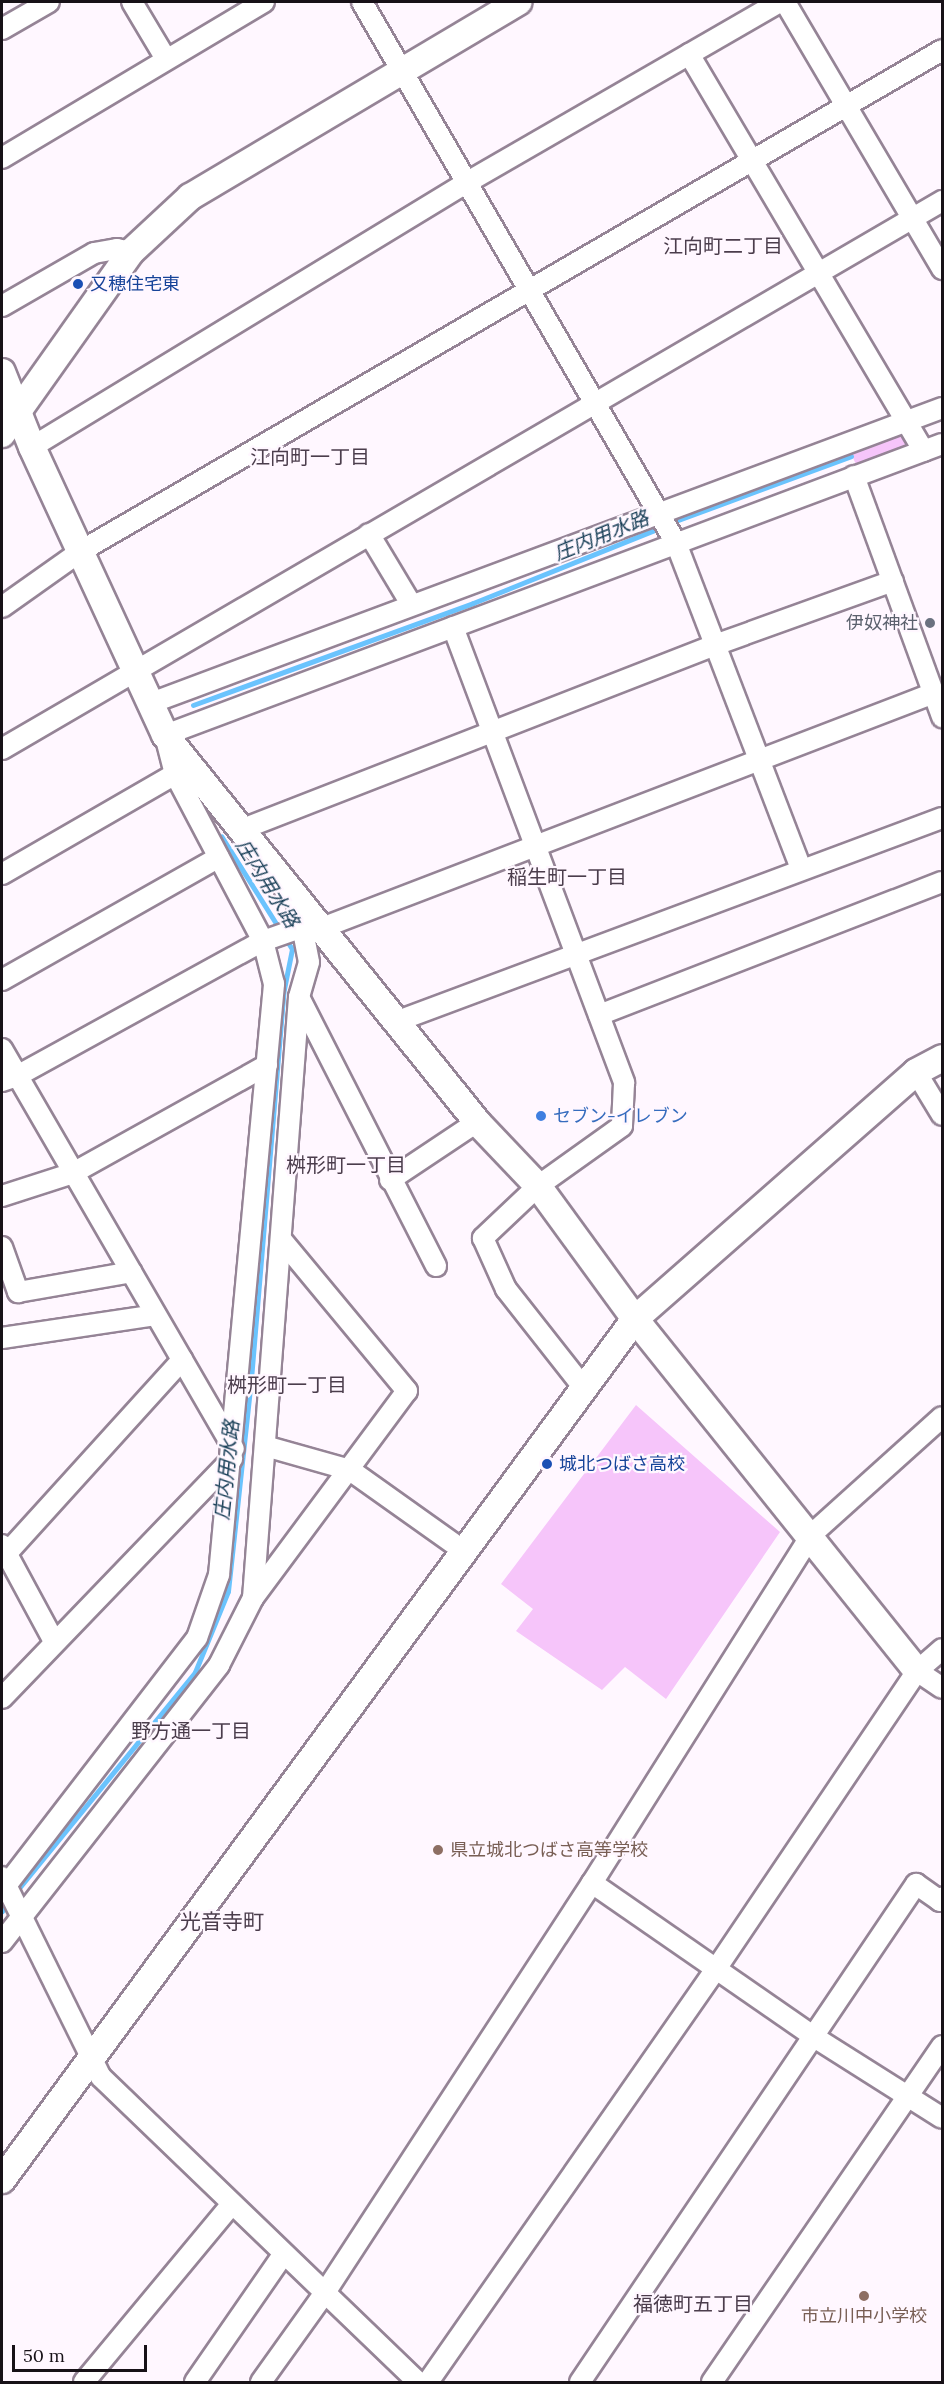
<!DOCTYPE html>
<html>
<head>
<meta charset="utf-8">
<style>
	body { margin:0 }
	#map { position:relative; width:944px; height:2384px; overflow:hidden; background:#fff7ff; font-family:Lora,"Noto Sans JP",serif }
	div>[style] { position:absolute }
	.green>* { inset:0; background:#f6c5fa }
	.stream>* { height:5px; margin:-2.5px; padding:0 2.5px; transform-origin:2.5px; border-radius:2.5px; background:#6ac3fd }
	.roads { filter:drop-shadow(2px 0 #958496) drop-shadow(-2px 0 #958496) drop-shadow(0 2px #958496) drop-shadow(0 -2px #958496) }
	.minor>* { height:20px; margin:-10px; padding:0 10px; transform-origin:10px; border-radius:10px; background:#fff }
	.tertiary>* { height:26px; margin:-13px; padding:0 13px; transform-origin:13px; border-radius:13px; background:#fff }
	.dots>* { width:16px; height:16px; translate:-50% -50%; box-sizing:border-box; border:3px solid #fff7ff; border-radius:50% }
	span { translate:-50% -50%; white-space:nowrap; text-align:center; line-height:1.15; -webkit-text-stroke:4.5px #fff7ff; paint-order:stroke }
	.transit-label { font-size:18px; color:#164399 }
	.left { translate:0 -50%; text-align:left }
	.worship-label { font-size:18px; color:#5b616d }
	.right { translate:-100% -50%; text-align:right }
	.shop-label { font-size:18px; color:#366cbe }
	.education-label { font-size:18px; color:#785e54 }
	.neighbourhood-label { font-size:20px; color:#4b3d4c }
	.water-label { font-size:20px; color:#1a4058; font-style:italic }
	.quarter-label { font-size:21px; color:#4b3d4c }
	.frame { position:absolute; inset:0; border:3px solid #171117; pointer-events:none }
	.scale { position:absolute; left:12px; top:2345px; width:135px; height:27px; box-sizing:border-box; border:3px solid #171117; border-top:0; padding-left:8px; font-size:18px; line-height:21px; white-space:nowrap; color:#171117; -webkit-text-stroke:4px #fff7ff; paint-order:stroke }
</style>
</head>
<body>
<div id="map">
	<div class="green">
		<div style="clip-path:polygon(901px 431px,910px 448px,858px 469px,849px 449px)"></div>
		<div style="clip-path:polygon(636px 1405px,780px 1532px,666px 1699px,625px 1667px,602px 1690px,516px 1631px,533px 1609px,501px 1584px)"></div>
	</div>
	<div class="stream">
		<div style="left:670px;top:523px;width:193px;rotate:-20.3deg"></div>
		<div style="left:193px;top:705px;width:298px;rotate:-20deg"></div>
		<div style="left:473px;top:603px;width:204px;rotate:-21.9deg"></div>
		<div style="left:15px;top:1893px;width:285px;rotate:-50.8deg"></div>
		<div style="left:195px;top:1672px;width:87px;rotate:-67.8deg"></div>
		<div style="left:228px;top:1591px;width:213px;rotate:-83.8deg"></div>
		<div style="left:251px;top:1379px;width:391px;rotate:-85.2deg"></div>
		<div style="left:284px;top:989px;width:41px;rotate:-78.7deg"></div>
		<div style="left:292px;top:949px;width:133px;rotate:-122.1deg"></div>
		<div style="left:2px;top:1911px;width:14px;rotate:-54deg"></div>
	</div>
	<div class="roads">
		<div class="minor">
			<div style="left:132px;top:2px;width:66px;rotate:59.2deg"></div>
			<div style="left:362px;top:2px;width:626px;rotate:59.87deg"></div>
			<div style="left:676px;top:543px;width:349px;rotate:69deg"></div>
			<div style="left:785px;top:2px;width:310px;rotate:59.5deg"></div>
			<div style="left:2px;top:29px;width:54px;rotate:-29.9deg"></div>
			<div style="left:689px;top:54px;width:461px;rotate:59.4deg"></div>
			<div style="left:2px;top:158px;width:305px;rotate:-30.8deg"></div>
			<div style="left:2px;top:306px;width:106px;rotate:-29.9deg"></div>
			<div style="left:94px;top:253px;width:23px;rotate:-10deg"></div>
			<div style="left:117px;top:249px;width:14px;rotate:12deg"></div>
			<div style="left:32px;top:447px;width:508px;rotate:-31.31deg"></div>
			<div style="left:466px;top:183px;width:362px;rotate:-30deg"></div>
			<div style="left:854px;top:476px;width:257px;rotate:69.9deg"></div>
			<div style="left:369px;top:534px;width:82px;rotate:59deg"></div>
			<div style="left:2px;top:607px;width:97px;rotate:-35.3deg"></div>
			<div style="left:81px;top:551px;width:996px;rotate:-30.19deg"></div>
			<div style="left:453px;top:627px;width:487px;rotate:69.4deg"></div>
			<div style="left:624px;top:1083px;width:43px;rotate:92.7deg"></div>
			<div style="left:622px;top:1126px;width:103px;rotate:144.5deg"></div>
			<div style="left:538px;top:1186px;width:76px;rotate:136.6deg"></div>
			<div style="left:483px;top:1238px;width:56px;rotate:65.7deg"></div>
			<div style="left:506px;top:1289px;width:126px;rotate:51.8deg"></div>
			<div style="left:151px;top:703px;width:844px;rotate:-20.45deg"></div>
			<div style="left:2px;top:749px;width:1088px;rotate:-30.24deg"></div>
			<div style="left:240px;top:830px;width:510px;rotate:-21.28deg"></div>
			<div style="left:715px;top:645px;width:189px;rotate:-19.8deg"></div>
			<div style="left:2px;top:874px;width:200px;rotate:-30deg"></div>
			<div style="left:319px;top:929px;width:659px;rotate:-20.99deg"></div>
			<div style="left:2px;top:980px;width:249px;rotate:-29.5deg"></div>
			<div style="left:299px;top:997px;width:302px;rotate:63deg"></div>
			<div style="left:599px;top:1015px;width:368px;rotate:-21.2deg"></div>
			<div style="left:395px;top:1022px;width:584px;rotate:-20.45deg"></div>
			<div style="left:2px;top:1049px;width:462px;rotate:59.9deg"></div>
			<div style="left:916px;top:1072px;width:50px;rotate:58.8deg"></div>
			<div style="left:2px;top:1081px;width:16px;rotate:-18deg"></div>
			<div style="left:17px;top:1076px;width:281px;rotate:-28.8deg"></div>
			<div style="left:263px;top:941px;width:54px;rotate:-19.4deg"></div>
			<div style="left:390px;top:1180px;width:105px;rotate:-33.7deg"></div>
			<div style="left:2px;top:1196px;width:75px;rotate:-17.9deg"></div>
			<div style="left:73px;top:1173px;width:222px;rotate:-29.1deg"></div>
			<div style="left:2px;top:1247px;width:48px;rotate:70.4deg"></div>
			<div style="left:18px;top:1292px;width:115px;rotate:-10deg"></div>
			<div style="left:2px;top:1338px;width:155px;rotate:-8.5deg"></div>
			<div style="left:265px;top:1446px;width:88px;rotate:15.8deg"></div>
			<div style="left:350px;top:1470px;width:140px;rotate:35.4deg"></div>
			<div style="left:2px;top:1545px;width:109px;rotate:61.6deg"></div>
			<div style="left:7px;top:1553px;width:261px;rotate:-47.8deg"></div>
			<div style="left:253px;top:1598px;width:258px;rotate:-53.4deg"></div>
			<div style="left:407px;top:1391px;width:197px;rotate:-129.7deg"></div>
			<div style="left:917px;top:1671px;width:30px;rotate:34deg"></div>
			<div style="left:2px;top:1698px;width:332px;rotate:-46.1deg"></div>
			<div style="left:2px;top:1877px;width:223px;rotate:63.7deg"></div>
			<div style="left:101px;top:2077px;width:440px;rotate:43.9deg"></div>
			<div style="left:592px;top:1883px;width:270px;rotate:34.7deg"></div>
			<div style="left:814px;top:2037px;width:151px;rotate:32.3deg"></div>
			<div style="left:2px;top:1891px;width:319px;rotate:-52.4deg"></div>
			<div style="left:197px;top:1638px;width:67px;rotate:-70.8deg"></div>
			<div style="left:219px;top:1575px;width:594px;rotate:-84.68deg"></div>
			<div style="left:274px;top:984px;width:44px;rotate:-104.3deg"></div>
			<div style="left:263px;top:941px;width:189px;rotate:-117.8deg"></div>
			<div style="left:175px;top:774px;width:40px;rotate:-104.4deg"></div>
			<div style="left:165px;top:735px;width:830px;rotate:-20.53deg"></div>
			<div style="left:2px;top:1942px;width:352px;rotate:-51.9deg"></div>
			<div style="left:219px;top:1665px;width:75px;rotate:-63.1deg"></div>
			<div style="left:253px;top:1598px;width:603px;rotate:-85.62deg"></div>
			<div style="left:299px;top:997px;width:36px;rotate:-74deg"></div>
			<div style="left:309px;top:962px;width:36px;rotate:-101deg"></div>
			<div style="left:84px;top:2382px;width:230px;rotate:-50.3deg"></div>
			<div style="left:195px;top:2382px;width:155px;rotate:-55.3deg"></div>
			<div style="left:261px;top:2382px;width:108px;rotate:-54.4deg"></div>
			<div style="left:324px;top:2294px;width:491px;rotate:-56.9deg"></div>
			<div style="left:592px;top:1883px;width:411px;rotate:-57.8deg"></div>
			<div style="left:811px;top:1535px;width:176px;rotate:-42deg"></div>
			<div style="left:428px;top:2382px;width:504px;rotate:-55.11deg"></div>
			<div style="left:716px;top:1969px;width:359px;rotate:-56deg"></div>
			<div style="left:917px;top:1671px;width:33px;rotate:-41deg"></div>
			<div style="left:580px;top:2382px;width:601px;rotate:-55.99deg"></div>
			<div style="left:916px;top:1884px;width:29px;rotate:35deg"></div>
			<div style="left:940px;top:1901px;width:4px;rotate:-56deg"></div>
			<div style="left:712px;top:2382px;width:407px;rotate:-55.6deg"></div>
		</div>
		<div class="tertiary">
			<div style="left:2px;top:372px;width:81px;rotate:68.2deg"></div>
			<div style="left:32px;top:447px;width:317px;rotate:65.2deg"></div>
			<div style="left:165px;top:735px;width:497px;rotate:51.1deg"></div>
			<div style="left:477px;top:1122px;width:88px;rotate:46.4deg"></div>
			<div style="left:538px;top:1186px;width:165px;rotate:53.9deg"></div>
			<div style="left:635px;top:1319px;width:451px;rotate:51.3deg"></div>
			<div style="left:2px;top:434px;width:223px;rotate:-54.7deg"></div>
			<div style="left:131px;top:252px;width:81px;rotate:-43deg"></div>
			<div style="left:190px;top:197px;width:382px;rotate:-30.7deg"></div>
			<div style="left:2px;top:2180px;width:1069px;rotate:-53.68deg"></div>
			<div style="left:635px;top:1319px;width:374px;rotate:-41.3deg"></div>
			<div style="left:916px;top:1072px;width:30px;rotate:-28deg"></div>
		</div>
	</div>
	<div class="dots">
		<div style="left:78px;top:284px;background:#1a4fb4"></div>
		<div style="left:930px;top:623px;background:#6b7280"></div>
		<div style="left:541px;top:1116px;background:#3f7fe0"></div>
		<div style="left:547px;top:1464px;background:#1a4fb4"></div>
		<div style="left:438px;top:1850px;background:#8d6e63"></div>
		<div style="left:864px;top:2296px;background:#8d6e63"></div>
	</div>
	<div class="transit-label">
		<span class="left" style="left:90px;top:284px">又穂住宅東</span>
		<span class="left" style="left:559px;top:1464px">城北つばさ高校</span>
	</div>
	<div class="worship-label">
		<span class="right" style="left:918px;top:623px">伊奴神社</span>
	</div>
	<div class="shop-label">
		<span class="left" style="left:553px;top:1116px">セブン-イレブン</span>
	</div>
	<div class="education-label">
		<span class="left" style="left:450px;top:1850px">県立城北つばさ高等学校</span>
		<span style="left:864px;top:2316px">市立川中小学校</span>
	</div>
	<div class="neighbourhood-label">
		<span style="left:723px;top:245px">江向町二丁目</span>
		<span style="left:310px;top:456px">江向町一丁目</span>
		<span style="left:567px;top:876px">稲生町一丁目</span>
		<span style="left:346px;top:1164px">桝形町一丁目</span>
		<span style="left:287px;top:1384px">桝形町一丁目</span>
		<span style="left:191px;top:1730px">野方通一丁目</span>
		<span style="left:693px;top:2303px">福徳町五丁目</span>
	</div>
	<div class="water-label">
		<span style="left:601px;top:535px;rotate:-22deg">庄内用水路</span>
		<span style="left:268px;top:883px;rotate:58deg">庄内用水路</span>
		<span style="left:226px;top:1470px;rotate:-84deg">庄内用水路</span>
	</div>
	<div class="quarter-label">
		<span style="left:222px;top:1922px">光音寺町</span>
	</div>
	<div class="frame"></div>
	<div class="scale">50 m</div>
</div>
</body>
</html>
